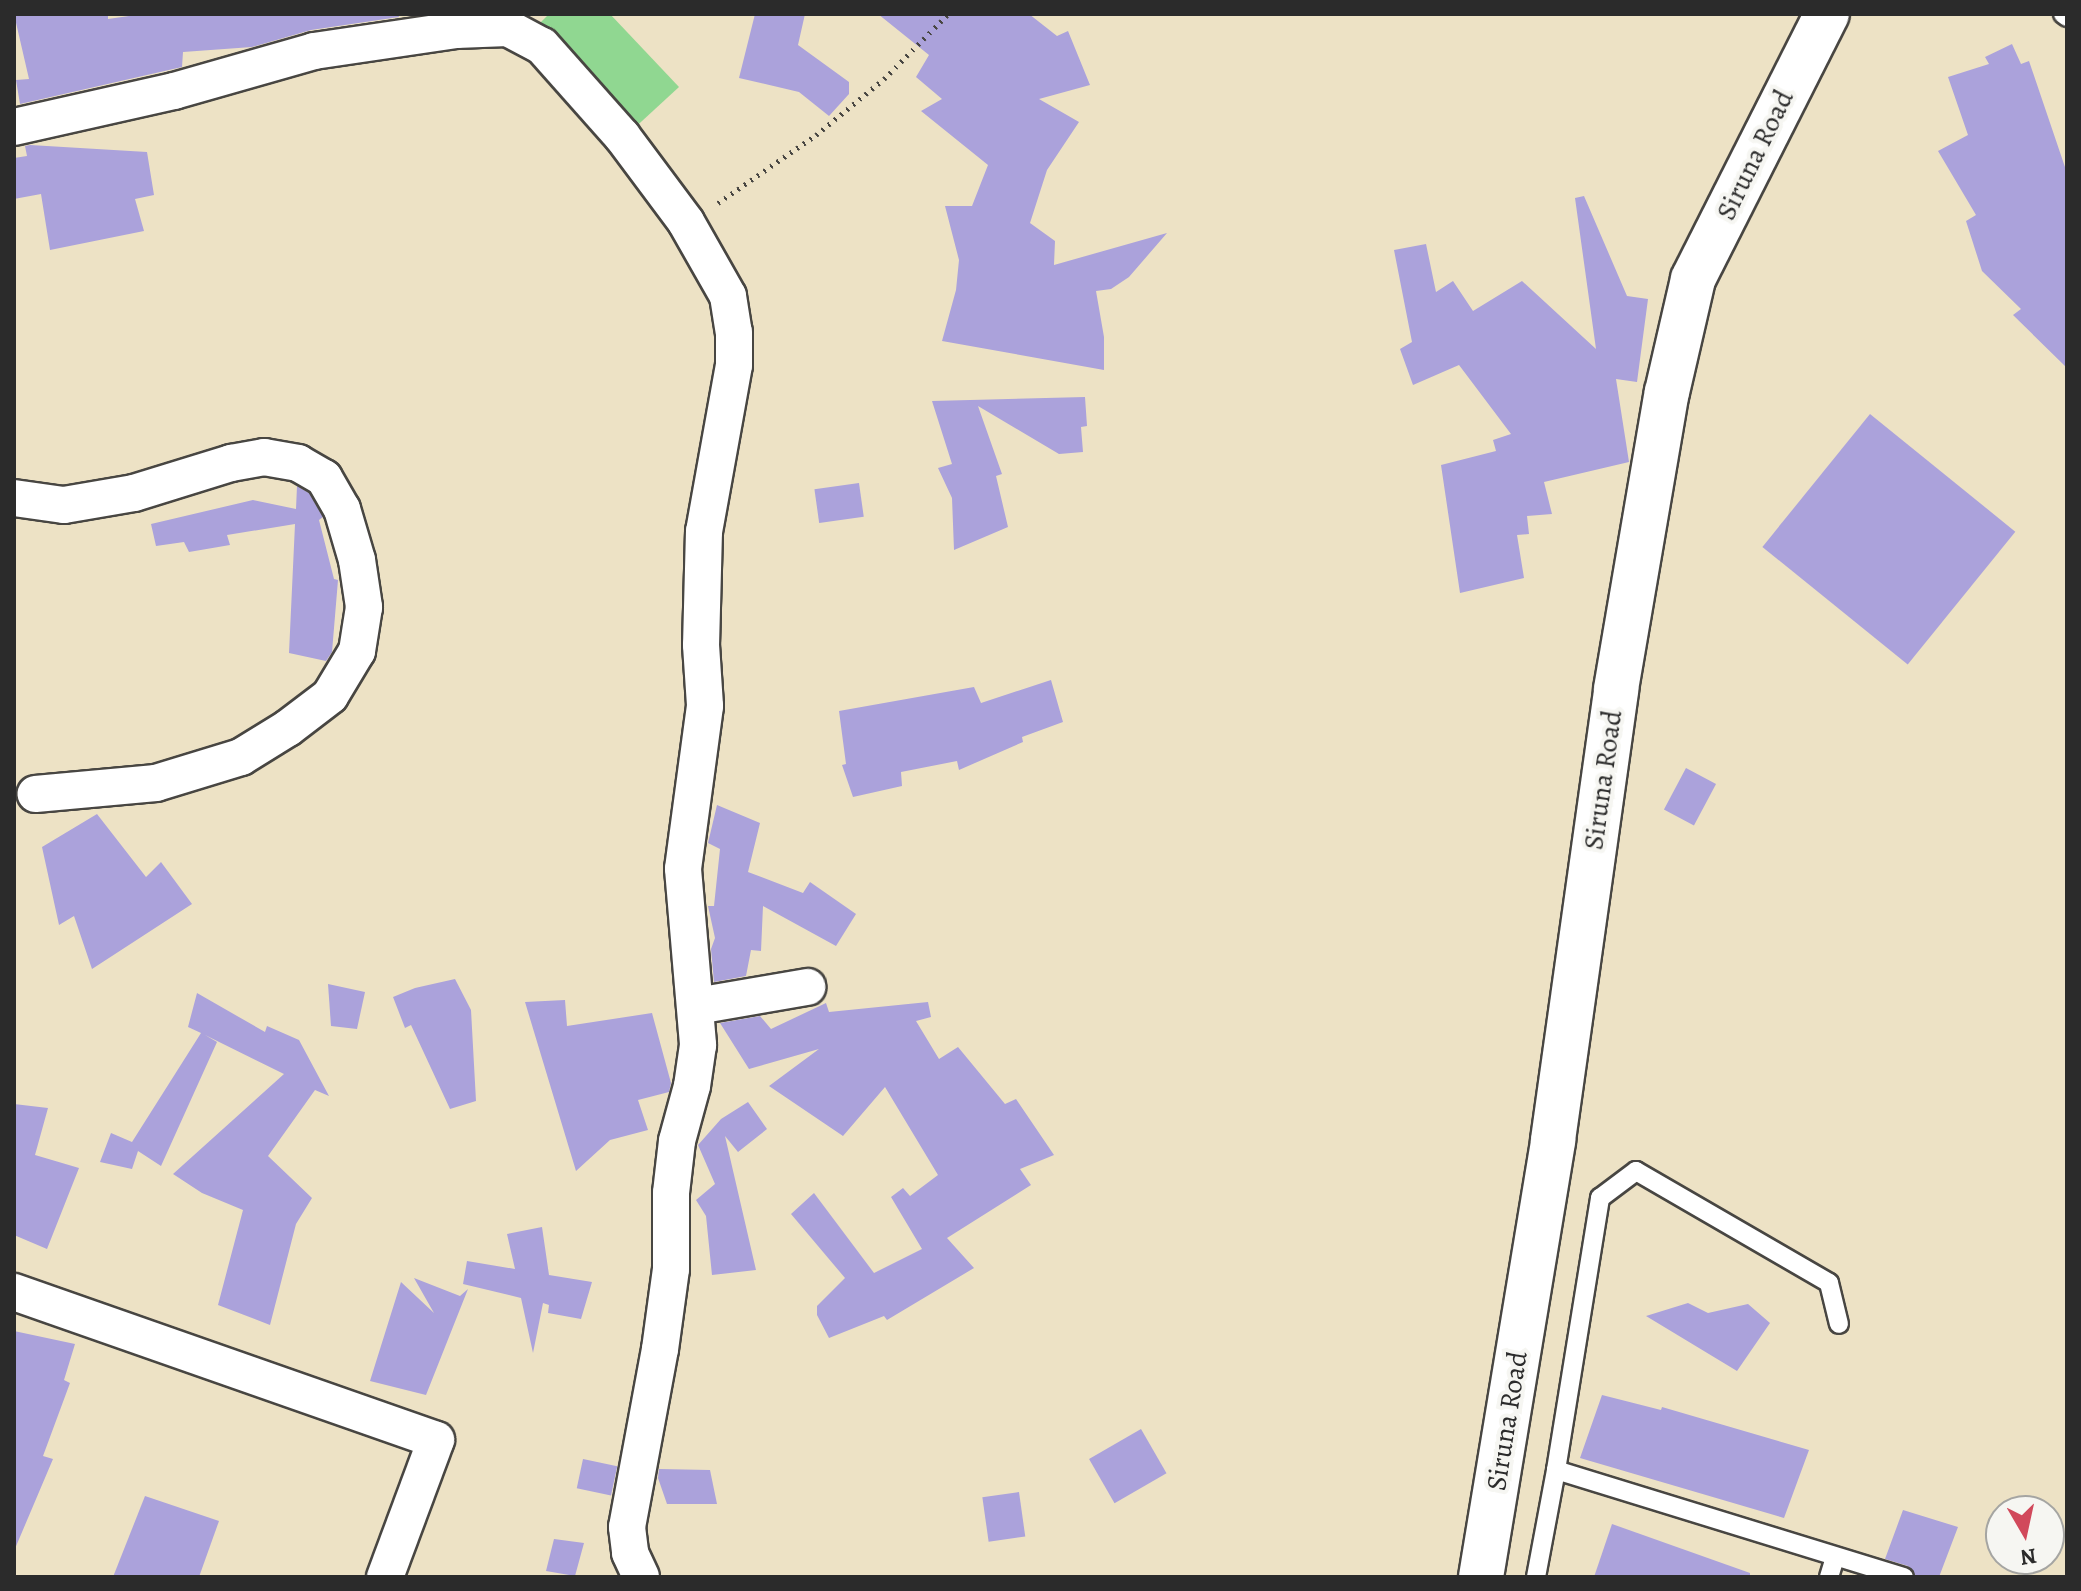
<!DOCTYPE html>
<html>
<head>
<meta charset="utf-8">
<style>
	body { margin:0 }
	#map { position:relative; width:2081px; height:1591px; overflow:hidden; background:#ede2c5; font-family:Alegreya,serif }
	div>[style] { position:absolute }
	.green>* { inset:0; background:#90d791 }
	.building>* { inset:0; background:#aba2db; transform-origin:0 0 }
	.path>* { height:5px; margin-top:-2.5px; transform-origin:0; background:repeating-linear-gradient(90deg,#484642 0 2px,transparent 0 8px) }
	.roads { filter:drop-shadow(2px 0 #484642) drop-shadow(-2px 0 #484642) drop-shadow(0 2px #484642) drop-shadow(0 -2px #484642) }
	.service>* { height:18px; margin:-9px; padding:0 9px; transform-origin:9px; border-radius:9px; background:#fff }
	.minor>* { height:36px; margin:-18px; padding:0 18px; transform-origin:18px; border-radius:18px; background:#fff }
	.tertiary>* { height:44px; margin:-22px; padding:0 22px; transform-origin:22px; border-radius:22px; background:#fff }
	span { translate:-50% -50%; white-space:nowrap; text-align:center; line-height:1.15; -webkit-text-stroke:8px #f6f6f2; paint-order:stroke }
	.street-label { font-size:28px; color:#2b2b2b }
	.frame { position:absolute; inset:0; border:16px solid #2b2b2b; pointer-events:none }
	.north { position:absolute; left:1985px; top:1495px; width:80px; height:80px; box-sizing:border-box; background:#f6f6f2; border:2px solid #a5a5a2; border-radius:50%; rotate:171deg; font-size:22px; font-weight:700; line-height:32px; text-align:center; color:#2b2b2b }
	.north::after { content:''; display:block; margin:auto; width:28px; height:36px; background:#d1495b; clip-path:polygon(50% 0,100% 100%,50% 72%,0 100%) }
</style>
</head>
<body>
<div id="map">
	<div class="green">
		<div style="clip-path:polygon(549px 14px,610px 14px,679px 87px,629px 133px,533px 30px)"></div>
	</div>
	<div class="building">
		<div style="clip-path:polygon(14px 14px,108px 14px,108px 19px,143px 14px,398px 14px,399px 17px,311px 30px,252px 47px,183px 52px,182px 67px,20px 104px,16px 80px,29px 79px)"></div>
		<div style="clip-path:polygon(755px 14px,805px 14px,798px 45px,849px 82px,849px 94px,829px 116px,799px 92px,739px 78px)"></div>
		<div style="clip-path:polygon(878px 14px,1029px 14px,1057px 36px,1068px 31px,1090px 85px,1039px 99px,1079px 122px,1047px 170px,1030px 223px,1055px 241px,1054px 265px,1167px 233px,1129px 277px,1111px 289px,1096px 291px,1104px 337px,1104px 370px,942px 341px,956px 290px,959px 260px,945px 206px,972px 206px,988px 165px,921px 111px,942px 99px,916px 77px,929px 55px)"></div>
		<div style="clip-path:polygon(2012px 44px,2021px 64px,2029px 61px,2067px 173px,2067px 368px,2013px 315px,2021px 309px,1982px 271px,1966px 221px,1976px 215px,1938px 151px,1968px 135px,1948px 77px,1989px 64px,1985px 57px)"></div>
		<div style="clip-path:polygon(30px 145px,147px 152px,154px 195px,135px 199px,144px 231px,50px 250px,41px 194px,14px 199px,14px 158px,27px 156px,25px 146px)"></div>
		<div style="clip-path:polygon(1584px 196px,1627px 296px,1648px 299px,1637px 382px,1616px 379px,1629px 462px,1544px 482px,1552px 514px,1527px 516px,1529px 534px,1517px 535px,1524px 578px,1460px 593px,1441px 465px,1496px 451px,1493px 440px,1511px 434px,1459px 365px,1413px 385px,1400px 349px,1412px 342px,1394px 250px,1426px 244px,1436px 292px,1453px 281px,1473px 311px,1522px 281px,1596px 349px,1575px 198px)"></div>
		<div style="clip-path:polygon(1085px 397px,1087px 426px,1081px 427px,1083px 452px,1059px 454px,978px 406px,1002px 474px,996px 476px,1008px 527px,954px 550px,952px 498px,938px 468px,952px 464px,932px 401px)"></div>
		<div style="left:1870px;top:414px;width:187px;height:171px;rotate:39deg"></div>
		<div style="left:859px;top:483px;width:34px;height:45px;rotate:82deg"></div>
		<div style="clip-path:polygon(297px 486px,309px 493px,323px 517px,319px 520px,334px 579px,338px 580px,332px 652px,326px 661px,289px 653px,295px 524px,227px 535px,230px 545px,189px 552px,184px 542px,156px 546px,151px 524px,253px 500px,296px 509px)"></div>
		<div style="clip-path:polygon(1051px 680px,1063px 722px,1022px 737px,1023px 742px,959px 770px,957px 761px,901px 772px,902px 786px,853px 797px,842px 765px,846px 764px,839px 711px,974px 687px,981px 703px)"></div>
		<div style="left:1686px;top:768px;width:34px;height:47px;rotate:28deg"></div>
		<div style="clip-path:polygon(717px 805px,760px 823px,748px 872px,803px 893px,810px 882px,856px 914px,836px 946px,763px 906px,761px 951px,751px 950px,746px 976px,714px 982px,711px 949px,715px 938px,708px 906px,714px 906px,720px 849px,708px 843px)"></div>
		<div style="clip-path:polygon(97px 814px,146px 877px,161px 862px,192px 904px,92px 969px,74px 916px,59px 925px,42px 847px)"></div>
		<div style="clip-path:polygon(455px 979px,471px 1010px,476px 1101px,450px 1109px,411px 1025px,405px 1028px,393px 997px,415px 988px)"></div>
		<div style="clip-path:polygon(328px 984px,365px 992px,357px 1029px,331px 1026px)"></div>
		<div style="clip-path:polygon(197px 993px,265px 1032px,267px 1026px,299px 1040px,329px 1096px,315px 1090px,268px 1156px,312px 1198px,296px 1224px,270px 1325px,218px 1305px,243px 1210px,202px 1193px,173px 1174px,284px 1074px,205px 1035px,217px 1042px,161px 1166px,138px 1151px,132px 1169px,100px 1162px,111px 1133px,132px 1142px,201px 1033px,188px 1027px)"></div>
		<div style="clip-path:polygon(565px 1000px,567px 1026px,652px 1013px,671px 1083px,669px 1092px,638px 1100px,648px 1130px,610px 1140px,576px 1171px,525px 1002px)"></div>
		<div style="clip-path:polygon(928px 1002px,931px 1017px,916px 1021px,939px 1059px,958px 1047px,1005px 1104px,1016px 1099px,1054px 1155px,1020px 1169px,1031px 1185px,947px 1238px,974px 1268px,887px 1320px,884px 1316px,829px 1338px,817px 1315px,817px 1306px,845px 1278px,791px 1214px,814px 1193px,874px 1273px,922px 1249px,891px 1197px,903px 1188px,910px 1196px,938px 1175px,885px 1087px,843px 1136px,769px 1086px,819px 1049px,749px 1069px,720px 1023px,760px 1016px,771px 1029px,826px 1003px,829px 1012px)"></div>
		<div style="clip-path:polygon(748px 1102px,767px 1129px,738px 1152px,725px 1136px,756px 1270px,712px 1275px,706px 1216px,696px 1200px,715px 1184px,698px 1145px,721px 1119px)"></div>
		<div style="clip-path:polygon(14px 1104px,48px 1108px,35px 1155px,79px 1168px,47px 1249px,14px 1235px)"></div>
		<div style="clip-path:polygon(542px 1227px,549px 1275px,592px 1282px,581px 1319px,548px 1313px,549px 1305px,543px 1303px,533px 1353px,521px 1298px,463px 1284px,467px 1261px,515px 1269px,507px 1234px)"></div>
		<div style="clip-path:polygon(414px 1278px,460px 1296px,468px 1289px,426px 1395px,370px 1381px,401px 1282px,434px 1313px)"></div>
		<div style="clip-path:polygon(1688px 1303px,1708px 1313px,1748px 1304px,1770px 1323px,1737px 1371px,1646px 1316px)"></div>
		<div style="clip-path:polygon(14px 1331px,75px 1344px,64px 1380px,70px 1383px,43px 1456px,53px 1459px,14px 1551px)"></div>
		<div style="clip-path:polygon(1602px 1395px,1661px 1410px,1662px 1407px,1809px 1450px,1784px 1518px,1580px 1458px)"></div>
		<div style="left:1141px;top:1429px;width:51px;height:60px;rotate:60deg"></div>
		<div style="left:583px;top:1459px;width:35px;height:30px;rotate:12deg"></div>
		<div style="clip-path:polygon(659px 1469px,710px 1470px,717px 1504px,667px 1504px,658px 1478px)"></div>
		<div style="left:1019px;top:1492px;width:45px;height:37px;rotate:82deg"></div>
		<div style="clip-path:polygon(145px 1496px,219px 1521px,199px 1577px,113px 1577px)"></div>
		<div style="clip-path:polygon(1903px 1510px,1958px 1527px,1939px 1577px,1916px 1577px,1908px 1566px,1885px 1559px)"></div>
		<div style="clip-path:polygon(1612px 1524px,1750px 1573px,1750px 1577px,1594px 1577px)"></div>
		<div style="clip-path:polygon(554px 1539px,584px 1543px,575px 1576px,546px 1571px)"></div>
	</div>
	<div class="path">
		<div style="left:718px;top:203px;width:119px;rotate:-34.8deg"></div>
		<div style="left:816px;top:135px;width:88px;rotate:-39.5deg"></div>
		<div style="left:884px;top:79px;width:91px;rotate:-45.4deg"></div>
	</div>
	<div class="roads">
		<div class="service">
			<div style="left:2063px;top:14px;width:5px;rotate:37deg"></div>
			<div style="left:1556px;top:1470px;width:276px;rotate:-80.8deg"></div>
			<div style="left:1600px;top:1198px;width:45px;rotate:-36.9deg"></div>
			<div style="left:1636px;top:1171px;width:223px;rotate:30.1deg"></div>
			<div style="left:1829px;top:1283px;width:42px;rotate:76.3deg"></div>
			<div style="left:1536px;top:1577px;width:109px;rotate:-79.4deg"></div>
			<div style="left:1556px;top:1470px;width:364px;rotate:17.1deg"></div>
			<div style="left:1829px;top:1577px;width:21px;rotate:-73deg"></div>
		</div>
		<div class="minor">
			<div style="left:14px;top:127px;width:164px;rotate:-12.7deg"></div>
			<div style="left:174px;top:91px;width:146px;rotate:-15.9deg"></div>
			<div style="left:314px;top:51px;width:144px;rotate:-8.4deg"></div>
			<div style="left:456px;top:30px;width:52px;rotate:-2.2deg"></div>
			<div style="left:508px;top:28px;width:38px;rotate:28deg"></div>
			<div style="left:542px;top:46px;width:120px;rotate:48.4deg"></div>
			<div style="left:622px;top:136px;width:107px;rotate:53.3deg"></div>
			<div style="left:686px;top:222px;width:85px;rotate:60.4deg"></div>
			<div style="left:728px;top:296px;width:36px;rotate:81deg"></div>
			<div style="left:734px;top:332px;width:33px;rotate:90deg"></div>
			<div style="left:734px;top:365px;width:169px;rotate:100.2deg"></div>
			<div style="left:704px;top:531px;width:114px;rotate:91.5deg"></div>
			<div style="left:701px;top:645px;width:61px;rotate:86.2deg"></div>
			<div style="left:705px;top:706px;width:164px;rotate:97.7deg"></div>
			<div style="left:683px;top:869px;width:177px;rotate:85.1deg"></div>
			<div style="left:698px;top:1045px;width:41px;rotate:98.3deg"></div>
			<div style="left:692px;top:1086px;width:57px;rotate:105.3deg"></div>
			<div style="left:677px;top:1141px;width:52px;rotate:96.6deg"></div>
			<div style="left:671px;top:1193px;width:76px;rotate:90deg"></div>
			<div style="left:671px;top:1269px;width:81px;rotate:97.8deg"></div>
			<div style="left:660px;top:1349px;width:181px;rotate:100.5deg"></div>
			<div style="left:627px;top:1527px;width:26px;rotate:83deg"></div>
			<div style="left:630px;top:1553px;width:26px;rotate:65deg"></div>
			<div style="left:14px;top:498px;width:50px;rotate:8deg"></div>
			<div style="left:64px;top:505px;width:71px;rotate:-9.7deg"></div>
			<div style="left:134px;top:493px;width:102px;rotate:-17.2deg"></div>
			<div style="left:231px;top:463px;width:34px;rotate:-10deg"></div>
			<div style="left:264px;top:457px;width:35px;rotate:10deg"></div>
			<div style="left:298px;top:463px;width:30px;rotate:30deg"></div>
			<div style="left:324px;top:478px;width:36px;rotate:60deg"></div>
			<div style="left:342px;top:509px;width:53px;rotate:73.6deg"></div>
			<div style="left:357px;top:560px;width:48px;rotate:81.5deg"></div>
			<div style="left:364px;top:607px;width:45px;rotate:99deg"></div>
			<div style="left:357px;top:651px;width:52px;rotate:121deg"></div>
			<div style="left:330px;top:696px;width:53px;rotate:142.7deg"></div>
			<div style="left:288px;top:728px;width:55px;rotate:148.3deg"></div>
			<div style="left:241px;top:757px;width:89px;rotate:163deg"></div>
			<div style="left:156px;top:783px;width:121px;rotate:174.8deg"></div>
			<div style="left:697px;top:1006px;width:112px;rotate:-9.8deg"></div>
			<div style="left:14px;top:1292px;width:447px;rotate:19.3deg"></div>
			<div style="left:436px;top:1440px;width:146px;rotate:110.4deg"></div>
		</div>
		<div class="tertiary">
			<div style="left:1481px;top:1577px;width:443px;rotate:-80.6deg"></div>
			<div style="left:1553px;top:1140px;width:455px;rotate:-82deg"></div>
			<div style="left:1616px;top:689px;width:301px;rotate:-80.3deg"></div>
			<div style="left:1667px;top:392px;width:116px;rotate:-77deg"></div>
			<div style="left:1693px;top:279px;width:297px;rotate:-63.2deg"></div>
		</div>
	</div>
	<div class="street-label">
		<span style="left:1755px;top:155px;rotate:-64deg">Siruna Road</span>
		<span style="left:1603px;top:780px;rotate:-82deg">Siruna Road</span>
		<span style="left:1507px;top:1421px;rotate:-81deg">Siruna Road</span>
	</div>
	<div class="frame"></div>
	<div class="north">N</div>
</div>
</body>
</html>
